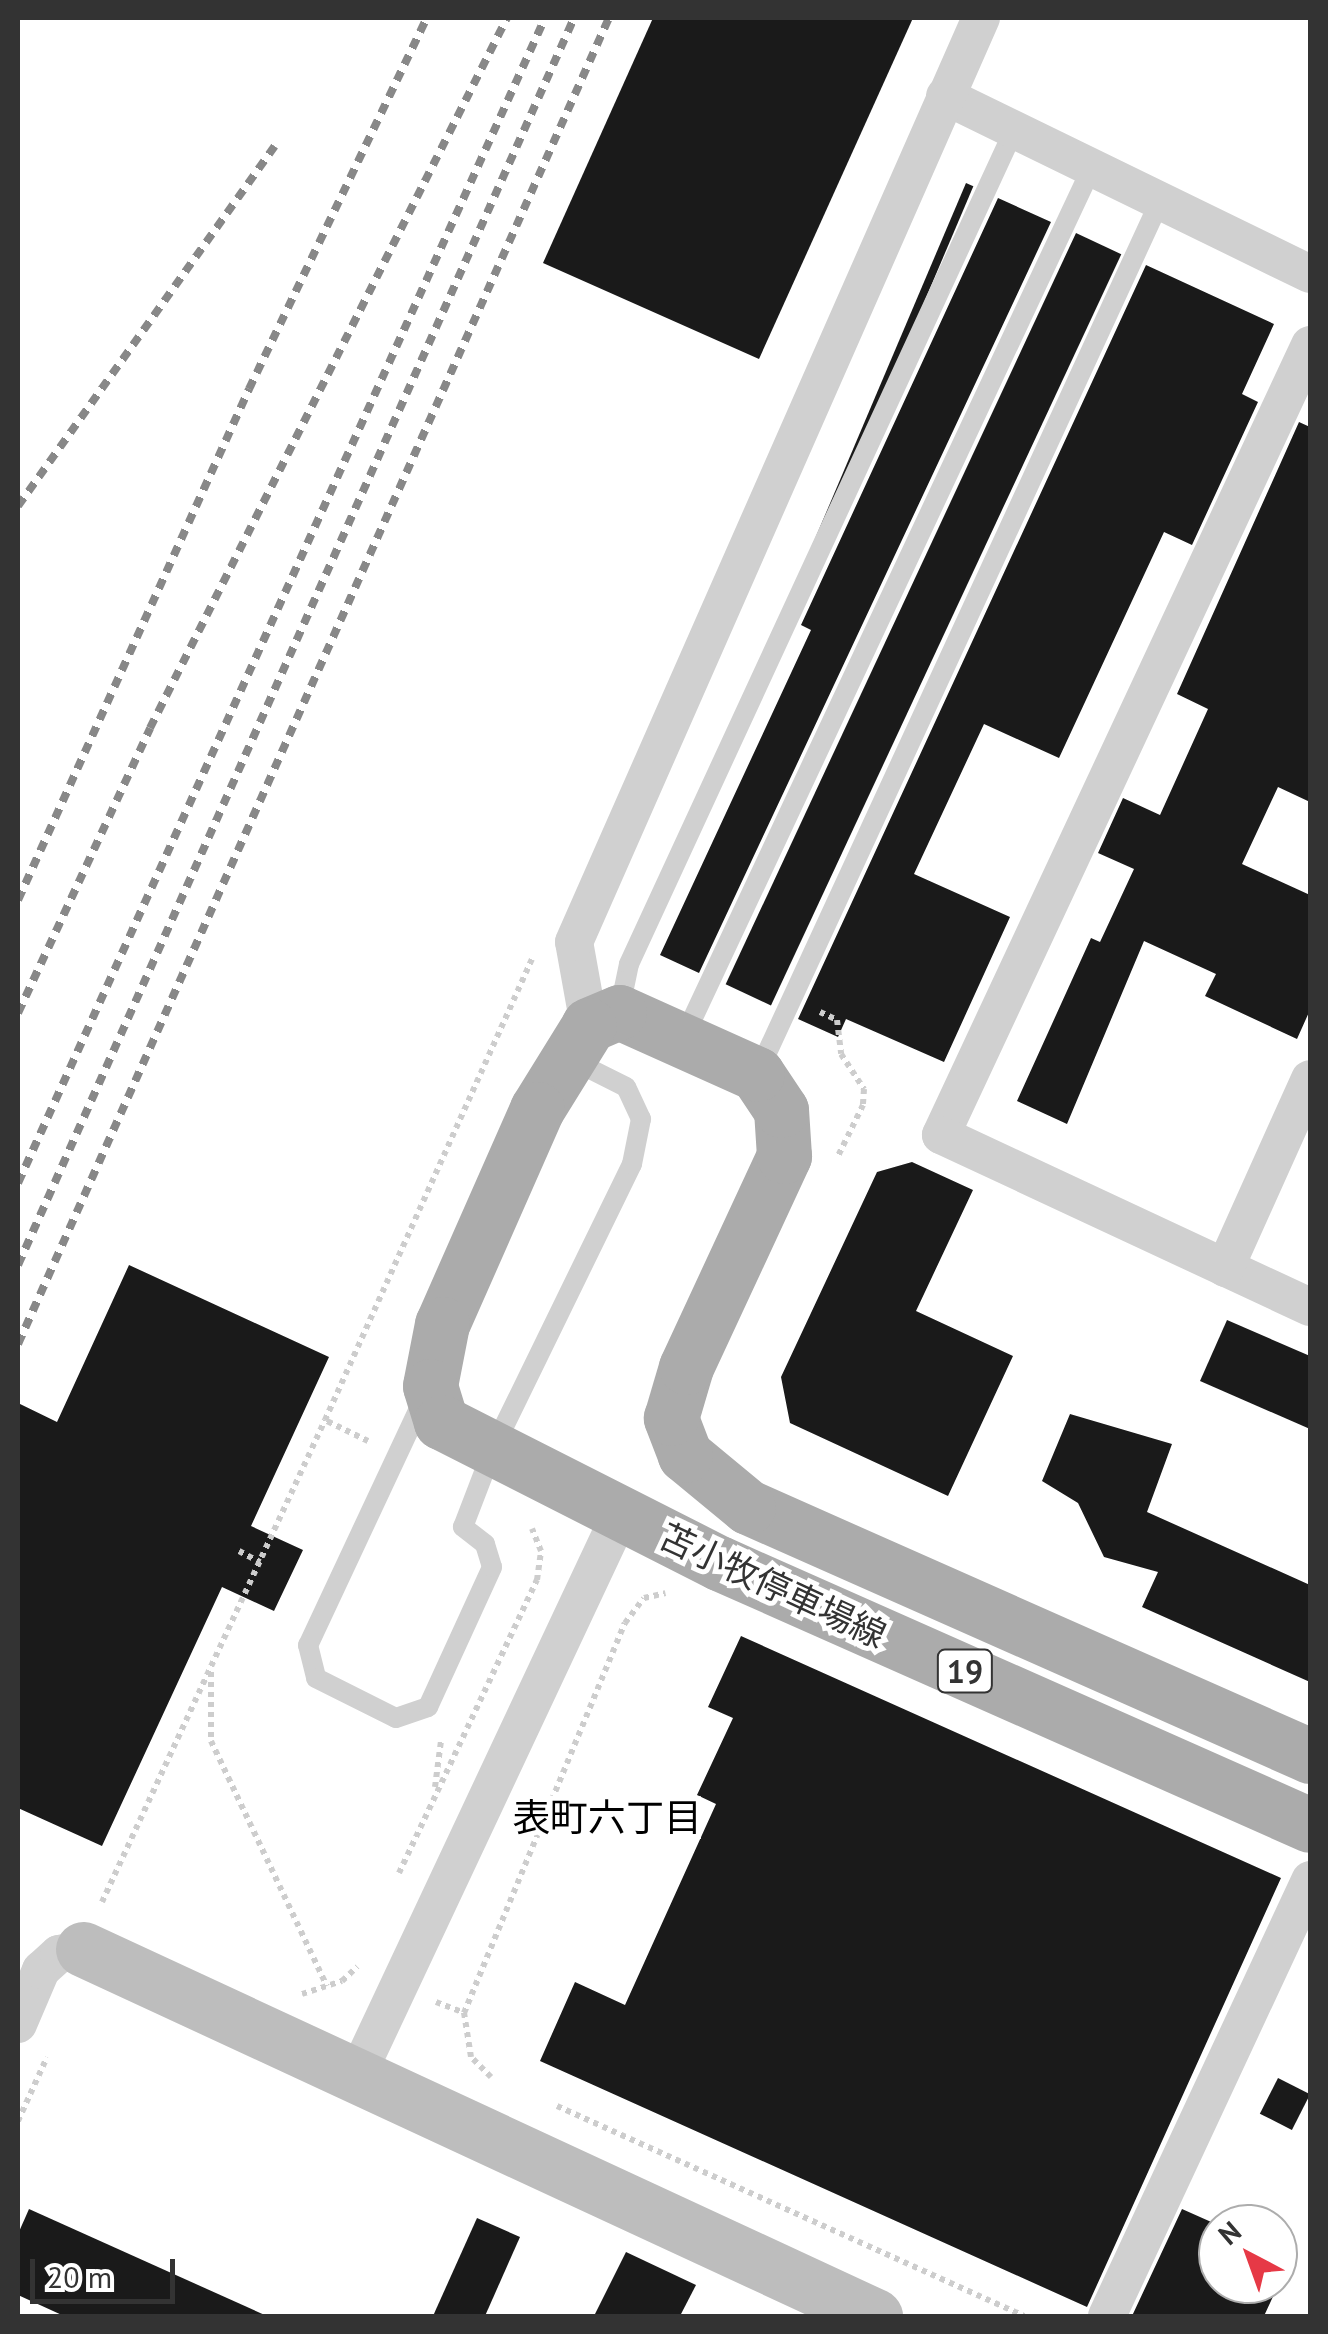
<!DOCTYPE html>
<html>
<head>
<meta charset="utf-8">
<style>
	body { margin:0 }
	#map { position:relative; width:1328px; height:2334px; overflow:hidden; background:#fff; font-family:"PT Sans","Noto Sans JP",sans-serif }
	div>[style] { position:absolute }
	.building>* { inset:0; background:#1a1a1a; transform-origin:0 0 }
	.path>* { height:6px; margin-top:-3px; transform-origin:0; background:repeating-linear-gradient(90deg,#cdcdcd 0 5px,transparent 0 10px) }
	.lane>* { height:20px; margin:-10px; padding:0 10px; transform-origin:10px; border-radius:10px; background:#d0d0d0 }
	.street>* { height:38px; margin:-19px; padding:0 19px; transform-origin:19px; border-radius:19px; background:#d0d0d0 }
	.secondary>* { height:55px; margin:-27.5px; padding:0 27.5px; transform-origin:27.5px; border-radius:27.5px; background:#bdbdbd }
	.primary>* { height:55px; margin:-27.5px; padding:0 27.5px; transform-origin:27.5px; border-radius:27.5px; background:#ababab }
	.rail>* { height:8px; margin-top:-4px; transform-origin:0; background:repeating-linear-gradient(90deg,#888 0 10px,transparent 0 18px) }
	span { translate:-50% -50%; white-space:nowrap; text-align:center; line-height:1.15; -webkit-text-stroke:10px #fff; paint-order:stroke }
	.shield-label span { padding:2px 8px; background:#fff; border:2px solid; border-radius:8px; -webkit-text-stroke-width:0 }
	.shield-label { font-size:32px; color:#333; font-weight:700 }
	.street-label { font-size:35px; color:#333 }
	.neighbourhood-label { font-size:38px; color:#000 }
	.frame { position:absolute; inset:0; border:20px solid #333; pointer-events:none }
	.north { position:absolute; left:1198px; top:2204px; width:100px; height:100px; box-sizing:border-box; background:#fff; border:2px solid #adadad; border-radius:50%; rotate:319deg; font-size:28px; font-weight:700; line-height:40px; text-align:center; color:#333 }
	.north::after { content:''; display:block; margin:auto; width:35px; height:45px; background:#e63946; clip-path:polygon(50% 0,100% 100%,50% 72%,0 100%) }
	.scale { position:absolute; left:30px; top:2259px; width:145px; height:45px; box-sizing:border-box; border:5px solid #333; border-top:0; padding-left:12px; font-size:30px; line-height:35px; white-space:nowrap; color:#333; -webkit-text-stroke:8px #fff; paint-order:stroke }
</style>
</head>
<body>
<div id="map">
	<div class="building">
		<div style="clip-path:polygon(653px 18px,913px 18px,759px 359px,543px 263px)"></div>
		<div style="left:966px;top:183px;width:8px;height:470px;rotate:23deg"></div>
		<div style="clip-path:polygon(998px 198px,1051px 222px,699px 973px,660px 955px,811px 630px,801px 625px)"></div>
		<div style="left:1076px;top:233px;width:50px;height:829px;rotate:25deg"></div>
		<div style="clip-path:polygon(1146px 265px,1274px 324px,1242px 394px,1258px 402px,1192px 545px,1164px 532px,1059px 758px,984px 724px,914px 874px,1010px 917px,944px 1062px,846px 1019px,838px 1037px,798px 1019px)"></div>
		<div style="clip-path:polygon(1299px 422px,1310px 427px,1310px 802px,1278px 787px,1242px 864px,1310px 895px,1310px 1010px,1297px 1039px,1205px 996px,1216px 974px,1144px 941px,1067px 1124px,1017px 1101px,1091px 938px,1100px 942px,1134px 869px,1098px 853px,1123px 798px,1160px 815px,1208px 709px,1177px 694px)"></div>
		<div style="clip-path:polygon(912px 1162px,973px 1190px,916px 1311px,1013px 1356px,948px 1496px,790px 1423px,781px 1377px,877px 1172px)"></div>
		<div style="clip-path:polygon(129px 1265px,329px 1357px,251px 1526px,303px 1550px,274px 1611px,222px 1587px,102px 1846px,18px 1808px,18px 1403px,57px 1422px)"></div>
		<div style="clip-path:polygon(1227px 1320px,1310px 1356px,1310px 1429px,1200px 1381px)"></div>
		<div style="clip-path:polygon(1070px 1414px,1172px 1444px,1147px 1512px,1310px 1585px,1310px 1682px,1142px 1607px,1158px 1572px,1104px 1557px,1078px 1503px,1042px 1481px)"></div>
		<div style="clip-path:polygon(741px 1636px,1281px 1878px,1087px 2307px,540px 2061px,575px 1982px,625px 2005px,716px 1804px,697px 1795px,733px 1718px,708px 1707px)"></div>
		<div style="left:1278px;top:2078px;width:36px;height:40px;rotate:27deg"></div>
		<div style="clip-path:polygon(29px 2209px,267px 2316px,64px 2316px,18px 2295px,18px 2234px)"></div>
		<div style="clip-path:polygon(1182px 2209px,1218px 2225px,1218px 2284px,1278px 2284px,1278px 2252px,1291px 2258px,1264px 2316px,1132px 2316px)"></div>
		<div style="clip-path:polygon(477px 2218px,520px 2237px,485px 2316px,433px 2316px)"></div>
		<div style="clip-path:polygon(626px 2252px,696px 2285px,680px 2316px,594px 2316px)"></div>
	</div>
	<div class="path">
		<div style="left:820px;top:1012px;width:19px;rotate:25deg"></div>
		<div style="left:837px;top:1020px;width:34px;rotate:83deg"></div>
		<div style="left:841px;top:1054px;width:42px;rotate:56.7deg"></div>
		<div style="left:864px;top:1089px;width:16px;rotate:94deg"></div>
		<div style="left:863px;top:1105px;width:57px;rotate:116.1deg"></div>
		<div style="left:368px;top:1441px;width:48px;rotate:-154deg"></div>
		<div style="left:325px;top:1420px;width:505px;rotate:-65.82deg"></div>
		<div style="left:239px;top:1551px;width:24px;rotate:28deg"></div>
		<div style="left:211px;top:1672px;width:69px;rotate:90deg"></div>
		<div style="left:211px;top:1741px;width:271px;rotate:64.7deg"></div>
		<div style="left:435px;top:1787px;width:46px;rotate:-82.6deg"></div>
		<div style="left:399px;top:1873px;width:324px;rotate:-64.8deg"></div>
		<div style="left:537px;top:1580px;width:29px;rotate:-82deg"></div>
		<div style="left:541px;top:1551px;width:24px;rotate:-112deg"></div>
		<div style="left:102px;top:1902px;width:531px;rotate:-65.17deg"></div>
		<div style="left:302px;top:1994px;width:42px;rotate:-18deg"></div>
		<div style="left:342px;top:1981px;width:21px;rotate:-43deg"></div>
		<div style="left:436px;top:2002px;width:30px;rotate:21deg"></div>
		<div style="left:491px;top:2077px;width:28px;rotate:-135deg"></div>
		<div style="left:471px;top:2057px;width:45px;rotate:-99deg"></div>
		<div style="left:464px;top:2013px;width:422px;rotate:-67.6deg"></div>
		<div style="left:625px;top:1623px;width:31px;rotate:-53deg"></div>
		<div style="left:644px;top:1598px;width:22px;rotate:-13deg"></div>
		<div style="left:557px;top:2106px;width:512px;rotate:24.21deg"></div>
		<div style="left:18px;top:2121px;width:70px;rotate:-65.6deg"></div>
	</div>
	<div class="lane">
		<div style="left:619px;top:1012px;width:49px;rotate:-78.2deg"></div>
		<div style="left:629px;top:964px;width:919px;rotate:-65.22deg"></div>
		<div style="left:683px;top:1039px;width:963px;rotate:-64.87deg"></div>
		<div style="left:759px;top:1070px;width:957px;rotate:-65.23deg"></div>
		<div style="left:423px;top:1400px;width:271px;rotate:115.1deg"></div>
		<div style="left:308px;top:1645px;width:34px;rotate:76deg"></div>
		<div style="left:316px;top:1678px;width:89px;rotate:26.6deg"></div>
		<div style="left:396px;top:1718px;width:34px;rotate:-19deg"></div>
		<div style="left:428px;top:1707px;width:154px;rotate:-65.4deg"></div>
		<div style="left:492px;top:1567px;width:24px;rotate:-107deg"></div>
		<div style="left:485px;top:1544px;width:28px;rotate:-142deg"></div>
		<div style="left:463px;top:1527px;width:84px;rotate:-69deg"></div>
		<div style="left:493px;top:1449px;width:317px;rotate:-64deg"></div>
		<div style="left:632px;top:1164px;width:46px;rotate:-78.7deg"></div>
		<div style="left:641px;top:1119px;width:35px;rotate:-115deg"></div>
		<div style="left:626px;top:1087px;width:60px;rotate:-153.4deg"></div>
	</div>
	<div class="street">
		<div style="left:945px;top:96px;width:406px;rotate:26deg"></div>
		<div style="left:1310px;top:345px;width:872px;rotate:115.04deg"></div>
		<div style="left:941px;top:1135px;width:407px;rotate:25deg"></div>
		<div style="left:589px;top:1025px;width:84px;rotate:-100.2deg"></div>
		<div style="left:574px;top:942px;width:1010px;rotate:-66.23deg"></div>
		<div style="left:1225px;top:1268px;width:207px;rotate:-65.8deg"></div>
		<div style="left:18px;top:2024px;width:59px;rotate:-66.9deg"></div>
		<div style="left:41px;top:1970px;width:24px;rotate:-42deg"></div>
		<div style="left:59px;top:1954px;width:25px;rotate:-12deg"></div>
		<div style="left:357px;top:2075px;width:621px;rotate:-64.84deg"></div>
		<div style="left:1107px;top:2316px;width:481px;rotate:-65deg"></div>
	</div>
	<div class="secondary">
		<div style="left:83px;top:1949px;width:873px;rotate:24.86deg"></div>
	</div>
	<div class="primary">
		<div style="left:1310px;top:1756px;width:615px;rotate:-156.1deg"></div>
		<div style="left:748px;top:1507px;width:82px;rotate:-140.5deg"></div>
		<div style="left:685px;top:1455px;width:40px;rotate:-111deg"></div>
		<div style="left:671px;top:1418px;width:53px;rotate:-73.6deg"></div>
		<div style="left:686px;top:1367px;width:233px;rotate:-65.1deg"></div>
		<div style="left:784px;top:1156px;width:46px;rotate:-93.7deg"></div>
		<div style="left:781px;top:1110px;width:43px;rotate:-123.7deg"></div>
		<div style="left:757px;top:1074px;width:151px;rotate:-155.8deg"></div>
		<div style="left:619px;top:1012px;width:33px;rotate:157deg"></div>
		<div style="left:589px;top:1025px;width:99px;rotate:121.8deg"></div>
		<div style="left:537px;top:1109px;width:235px;rotate:113.8deg"></div>
		<div style="left:442px;top:1324px;width:63px;rotate:101deg"></div>
		<div style="left:430px;top:1386px;width:38px;rotate:73deg"></div>
		<div style="left:441px;top:1422px;width:312px;rotate:26.9deg"></div>
		<div style="left:719px;top:1563px;width:646px;rotate:23.91deg"></div>
	</div>
	<div class="rail">
		<div style="left:18px;top:506px;width:442px;rotate:-54.5deg"></div>
		<div style="left:18px;top:900px;width:561px;rotate:-65.67deg"></div>
		<div style="left:249px;top:389px;width:411px;rotate:-64.4deg"></div>
		<div style="left:18px;top:1013px;width:314px;rotate:-65.1deg"></div>
		<div style="left:150px;top:728px;width:795px;rotate:-63.31deg"></div>
		<div style="left:18px;top:1183px;width:1279px;rotate:-65.66deg"></div>
		<div style="left:18px;top:1265px;width:1365px;rotate:-65.97deg"></div>
		<div style="left:18px;top:1344px;width:1452px;rotate:-65.98deg"></div>
	</div>
	<div class="shield-label">
		<span style="left:965px;top:1671px">19</span>
	</div>
	<div class="street-label">
		<span style="left:773px;top:1585px;rotate:25deg">苫小牧停車場線</span>
	</div>
	<div class="neighbourhood-label">
		<span style="left:607px;top:1817px">表町六丁目</span>
	</div>
	<div class="frame"></div>
	<div class="north">N</div>
	<div class="scale">20 m</div>
</div>
</body>
</html>
